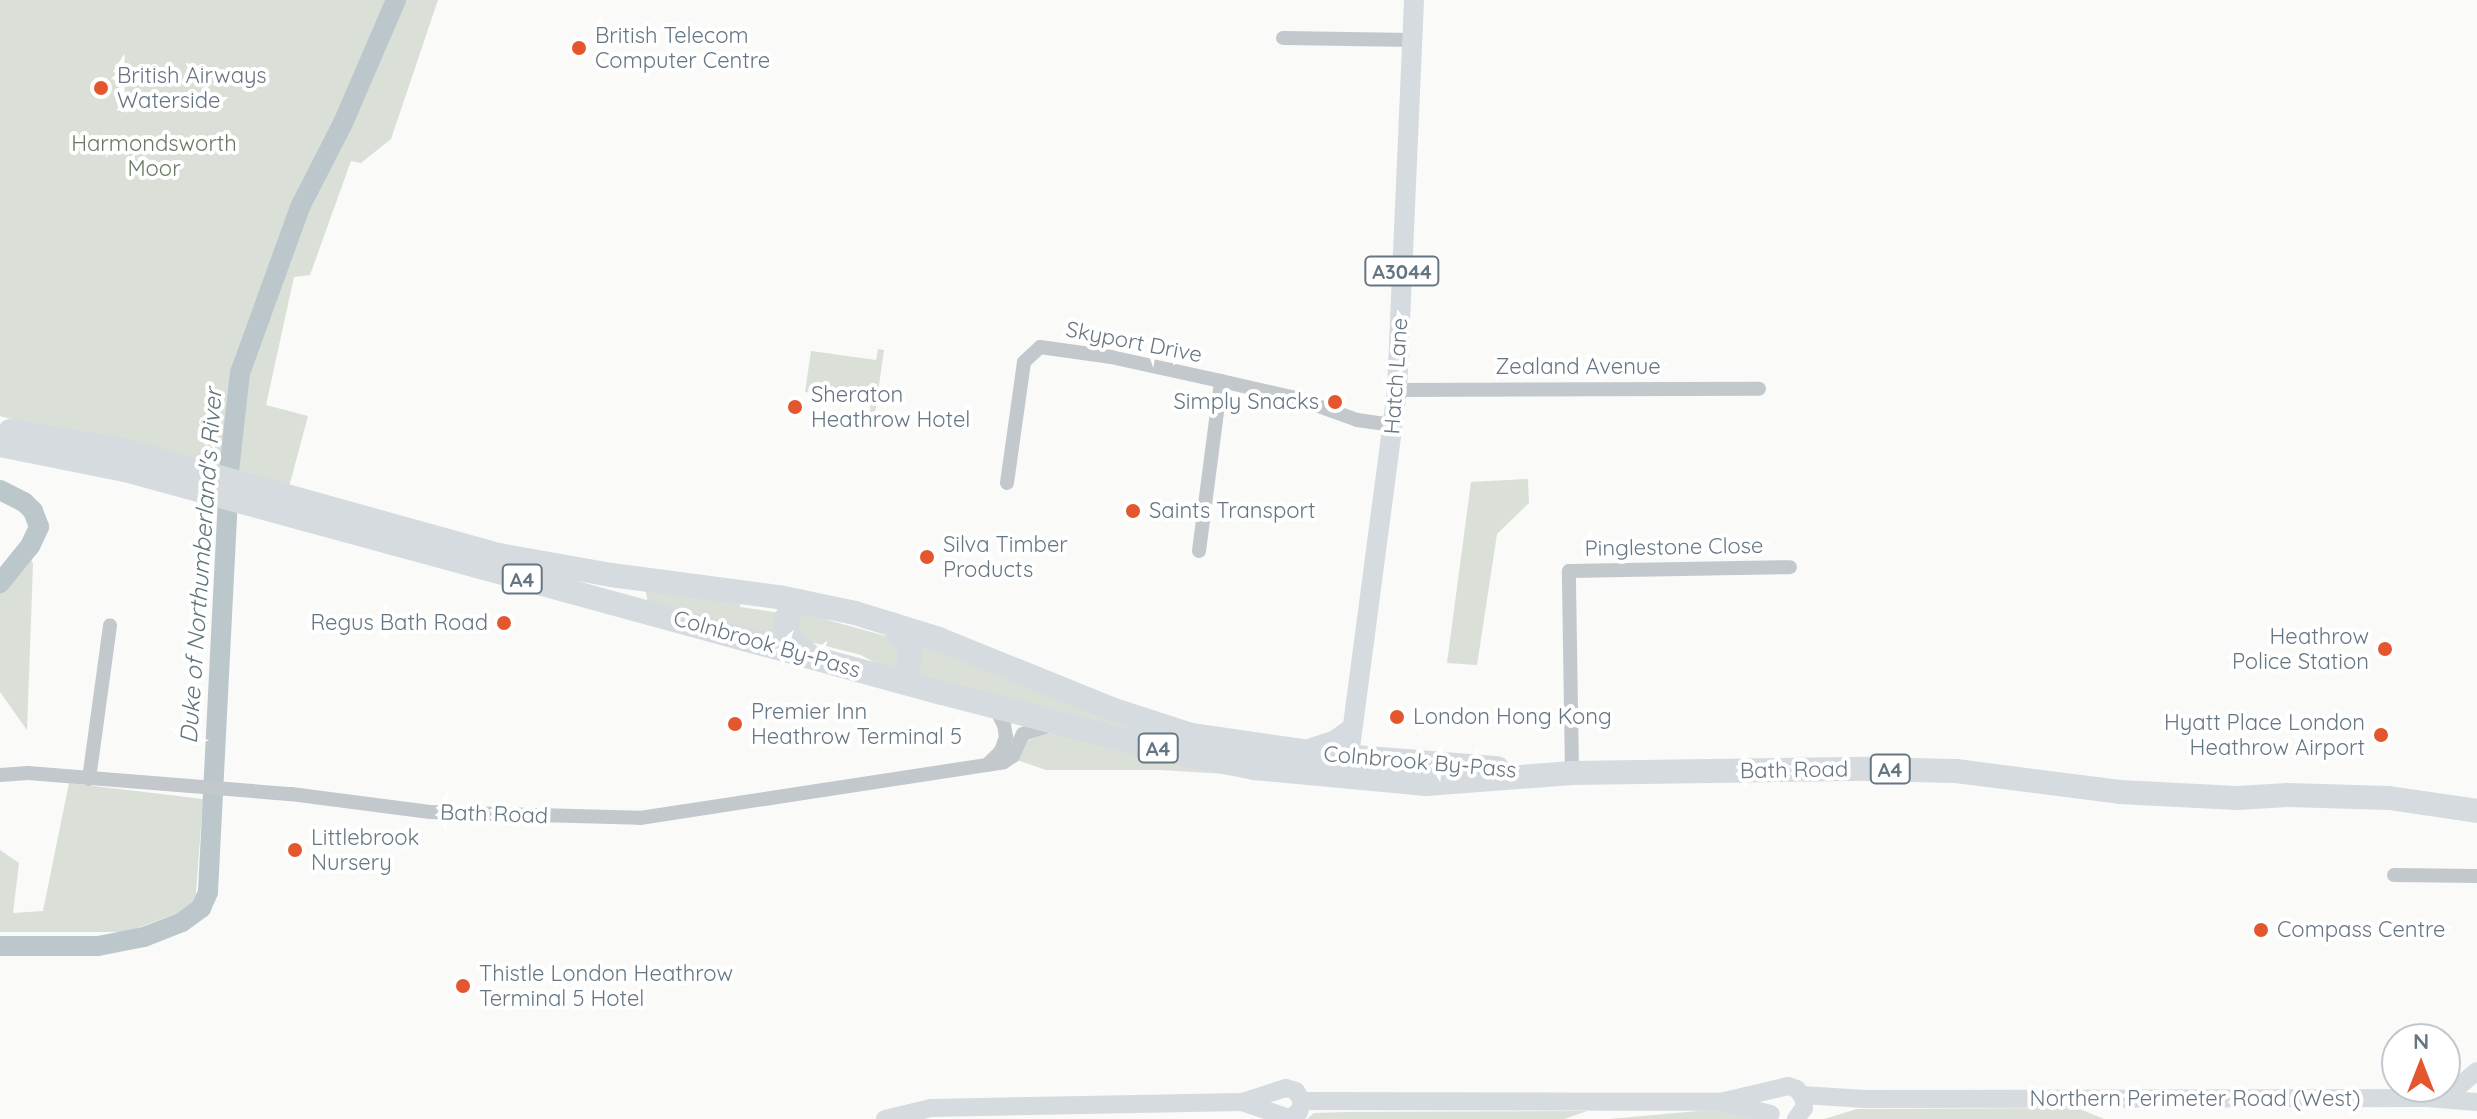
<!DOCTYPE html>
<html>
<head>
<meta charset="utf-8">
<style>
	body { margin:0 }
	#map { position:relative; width:2477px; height:1119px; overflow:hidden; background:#fafaf8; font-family:Quicksand,sans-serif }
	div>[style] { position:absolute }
	.green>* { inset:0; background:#dadfd7 }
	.river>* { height:20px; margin:-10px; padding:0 10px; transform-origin:10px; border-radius:10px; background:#bbc7cb }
	.street>* { height:14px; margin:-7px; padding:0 7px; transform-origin:7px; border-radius:7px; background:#c3c8cc }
	.secondary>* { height:18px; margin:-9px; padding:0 9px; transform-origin:9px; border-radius:9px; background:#d6dbdf }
	.primary>* { height:20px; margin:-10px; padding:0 10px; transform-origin:10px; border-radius:10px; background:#d6dbdf }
	.highway>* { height:24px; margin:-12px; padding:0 12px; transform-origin:12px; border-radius:12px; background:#d6dbdf }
	.dots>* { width:22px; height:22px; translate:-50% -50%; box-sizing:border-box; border:4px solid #fff; border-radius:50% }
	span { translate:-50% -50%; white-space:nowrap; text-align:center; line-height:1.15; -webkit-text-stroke:8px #fff; paint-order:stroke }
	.shield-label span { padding:2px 6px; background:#fff; border:2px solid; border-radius:6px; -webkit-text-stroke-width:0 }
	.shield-label { font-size:20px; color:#657683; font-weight:700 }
	.poi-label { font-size:22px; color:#657683 }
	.left { translate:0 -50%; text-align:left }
	.right { translate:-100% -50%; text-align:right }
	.park-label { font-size:22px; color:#687a64 }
	.street-label { font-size:22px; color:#657683 }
	.water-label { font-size:24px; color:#60757c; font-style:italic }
	.north { position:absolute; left:2381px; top:1023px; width:80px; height:80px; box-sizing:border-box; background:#fff; border:2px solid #c1c8cd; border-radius:50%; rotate:0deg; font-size:22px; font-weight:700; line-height:32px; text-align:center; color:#657683 }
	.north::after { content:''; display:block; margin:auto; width:28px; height:36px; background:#e4572e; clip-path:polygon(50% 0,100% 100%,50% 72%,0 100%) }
</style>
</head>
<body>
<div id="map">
	<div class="green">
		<div style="clip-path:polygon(0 0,396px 0,343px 123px,300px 207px,240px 373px,229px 471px,220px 476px,0 416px)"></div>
		<div style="clip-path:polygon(400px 0,438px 0,391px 139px,361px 163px,351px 161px,310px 275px,294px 277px,266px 405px,308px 416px,289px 487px,231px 471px,243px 374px,303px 209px,347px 124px)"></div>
		<div style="clip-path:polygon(878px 349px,884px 350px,875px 413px,870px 412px,871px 401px,805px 392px,811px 351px,876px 360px)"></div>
		<div style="clip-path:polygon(1528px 479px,1529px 503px,1497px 534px,1477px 665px,1447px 663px,1471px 482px)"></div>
		<div style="clip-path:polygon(29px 554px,33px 564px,27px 730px,0 692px,0 590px)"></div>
		<div style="clip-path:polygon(645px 587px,741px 598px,740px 607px,780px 613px,783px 641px,648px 605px)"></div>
		<div style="clip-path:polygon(813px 610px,828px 620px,900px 640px,900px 668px,883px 667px,861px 655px,799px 639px,794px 614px)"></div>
		<div style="clip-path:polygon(918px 643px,1261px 762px,912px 676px)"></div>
		<div style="clip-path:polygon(1047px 733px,1053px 734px,1260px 776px,1160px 770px,1046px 770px,1017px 760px,1024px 742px)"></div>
		<div style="clip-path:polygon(69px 783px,203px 799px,195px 906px,128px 932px,0 932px,0 850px,19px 863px,13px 913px,43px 911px)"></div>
		<div style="clip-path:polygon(2077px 1108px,2104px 1119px,1824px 1119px,1857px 1109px)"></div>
		<div style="clip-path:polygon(1710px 1110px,1736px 1112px,1760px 1119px,1609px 1119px)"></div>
		<div style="clip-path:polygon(1587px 1111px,1564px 1119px,1307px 1119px,1314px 1113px,1346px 1112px)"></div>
	</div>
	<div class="river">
		<div style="left:0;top:490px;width:27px;rotate:27deg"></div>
		<div style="left:24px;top:502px;width:13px;rotate:45deg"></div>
		<div style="left:33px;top:511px;width:17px;rotate:69deg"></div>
		<div style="left:39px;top:527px;width:21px;rotate:115deg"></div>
		<div style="left:30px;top:546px;width:48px;rotate:129deg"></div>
		<div style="left:0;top:946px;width:98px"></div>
		<div style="left:98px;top:946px;width:47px;rotate:-11.1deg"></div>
		<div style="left:144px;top:937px;width:41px;rotate:-21.5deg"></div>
		<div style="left:182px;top:922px;width:24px;rotate:-36deg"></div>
		<div style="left:201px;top:908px;width:17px;rotate:-66deg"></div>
		<div style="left:208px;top:892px;width:422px;rotate:-87.1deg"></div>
		<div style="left:229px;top:471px;width:99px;rotate:-83.6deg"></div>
		<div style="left:240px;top:373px;width:177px;rotate:-70.1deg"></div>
		<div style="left:300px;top:207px;width:94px;rotate:-62.9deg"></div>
		<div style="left:343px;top:123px;width:134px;rotate:-66.7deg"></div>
	</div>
	<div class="street">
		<div style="left:1283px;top:38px;width:130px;rotate:0.9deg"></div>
		<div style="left:1397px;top:390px;width:362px;rotate:-0.2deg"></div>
		<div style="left:1007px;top:483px;width:122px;rotate:-82deg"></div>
		<div style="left:1024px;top:362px;width:22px;rotate:-43deg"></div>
		<div style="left:1040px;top:347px;width:72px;rotate:8deg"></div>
		<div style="left:1111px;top:357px;width:113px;rotate:12.3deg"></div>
		<div style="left:1221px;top:381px;width:77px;rotate:12.8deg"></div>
		<div style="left:1296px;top:398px;width:65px;rotate:19.8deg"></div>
		<div style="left:1357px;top:420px;width:37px;rotate:8deg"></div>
		<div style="left:1199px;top:551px;width:171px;rotate:-82.6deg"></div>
		<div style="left:987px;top:765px;width:20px;rotate:-45deg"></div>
		<div style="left:1001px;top:751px;width:15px;rotate:-70deg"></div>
		<div style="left:1006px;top:737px;width:12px;rotate:-99deg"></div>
		<div style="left:1004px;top:725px;width:20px;rotate:-117deg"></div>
		<div style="left:1572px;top:773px;width:202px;rotate:-90.9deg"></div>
		<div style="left:1569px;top:571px;width:221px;rotate:-1deg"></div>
		<div style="left:0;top:775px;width:28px;rotate:-4deg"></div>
		<div style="left:28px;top:773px;width:264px;rotate:4.6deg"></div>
		<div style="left:291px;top:794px;width:140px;rotate:7.4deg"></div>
		<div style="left:430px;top:812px;width:210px;rotate:1.6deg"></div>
		<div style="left:640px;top:818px;width:368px;rotate:-8.7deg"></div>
		<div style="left:1004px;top:762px;width:11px;rotate:-34deg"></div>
		<div style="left:1013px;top:756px;width:24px;rotate:-66deg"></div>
		<div style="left:1023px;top:734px;width:28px;rotate:-18deg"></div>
		<div style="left:89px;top:779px;width:155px;rotate:-82.2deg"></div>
		<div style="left:2394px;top:875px;width:83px;rotate:0.7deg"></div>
	</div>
	<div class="secondary">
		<div style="left:1802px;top:1095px;width:63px;rotate:3.6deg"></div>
		<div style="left:1865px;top:1099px;width:562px;rotate:-0.1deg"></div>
		<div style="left:2427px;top:1098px;width:50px;rotate:4.6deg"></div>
		<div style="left:2430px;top:1097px;width:31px;rotate:-21deg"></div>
		<div style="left:2459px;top:1086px;width:23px;rotate:-40deg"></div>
		<div style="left:1302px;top:1101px;width:418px;rotate:0.1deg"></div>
		<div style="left:1720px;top:1102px;width:70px;rotate:-13.2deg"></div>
		<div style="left:1788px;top:1086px;width:9px;rotate:18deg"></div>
		<div style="left:1797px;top:1089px;width:12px;rotate:55deg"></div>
		<div style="left:1804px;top:1099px;width:9px;rotate:90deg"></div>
		<div style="left:1804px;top:1108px;width:14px;rotate:126deg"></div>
		<div style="left:1727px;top:1103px;width:45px;rotate:14deg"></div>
		<div style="left:885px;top:1119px;width:47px;rotate:-13.4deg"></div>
		<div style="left:931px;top:1108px;width:311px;rotate:-1.1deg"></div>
		<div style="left:1242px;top:1102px;width:46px;rotate:-17.7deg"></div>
		<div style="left:1286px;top:1088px;width:10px;rotate:17deg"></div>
		<div style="left:1296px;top:1091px;width:12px;rotate:59deg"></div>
		<div style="left:1302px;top:1101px;width:11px;rotate:105deg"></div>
		<div style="left:1299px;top:1112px;width:12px;rotate:149deg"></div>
		<div style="left:1289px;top:1118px;width:50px;rotate:-161.2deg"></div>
	</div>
	<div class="primary">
		<div style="left:1350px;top:748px;width:361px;rotate:-82.5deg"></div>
		<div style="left:1397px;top:390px;width:390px;rotate:-87.5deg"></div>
	</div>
	<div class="highway">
		<div style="left:10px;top:431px;width:114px;rotate:9.6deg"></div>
		<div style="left:122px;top:450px;width:391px;rotate:15.6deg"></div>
		<div style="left:499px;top:555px;width:114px;rotate:10.1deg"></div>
		<div style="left:611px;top:575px;width:169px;rotate:7.5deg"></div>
		<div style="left:779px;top:597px;width:78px;rotate:11.9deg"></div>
		<div style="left:855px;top:613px;width:88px;rotate:17.2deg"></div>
		<div style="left:939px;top:639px;width:186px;rotate:22.1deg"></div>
		<div style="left:1111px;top:709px;width:84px;rotate:18deg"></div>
		<div style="left:1191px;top:735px;width:140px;rotate:8.2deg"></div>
		<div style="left:1330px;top:755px;width:168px;rotate:4.5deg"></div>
		<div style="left:0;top:445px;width:127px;rotate:11.3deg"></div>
		<div style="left:125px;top:470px;width:847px;rotate:15.27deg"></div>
		<div style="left:942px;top:693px;width:224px;rotate:14.5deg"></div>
		<div style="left:1159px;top:749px;width:97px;rotate:11.3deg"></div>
		<div style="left:1254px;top:768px;width:173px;rotate:5.3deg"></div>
		<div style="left:1426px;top:784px;width:146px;rotate:-4.3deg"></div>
		<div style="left:1572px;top:773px;width:297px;rotate:-0.8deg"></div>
		<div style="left:1869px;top:769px;width:87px;rotate:1.3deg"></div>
		<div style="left:1956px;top:771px;width:165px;rotate:7.3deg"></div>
		<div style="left:2120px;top:792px;width:117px;rotate:2.9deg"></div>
		<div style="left:2237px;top:798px;width:51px;rotate:-3.4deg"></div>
		<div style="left:2288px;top:795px;width:101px;rotate:1.7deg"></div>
		<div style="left:2389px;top:798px;width:89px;rotate:8.4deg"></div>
		<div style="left:799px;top:601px;width:20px;rotate:127deg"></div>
		<div style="left:787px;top:617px;width:12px;rotate:95deg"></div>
		<div style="left:786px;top:629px;width:13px;rotate:63deg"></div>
		<div style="left:792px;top:641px;width:19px;rotate:39deg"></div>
		<div style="left:892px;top:624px;width:32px;rotate:54deg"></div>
		<div style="left:911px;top:650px;width:18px;rotate:99deg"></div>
		<div style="left:908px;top:668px;width:16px;rotate:128deg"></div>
		<div style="left:1312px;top:750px;width:25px;rotate:-18deg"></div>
		<div style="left:1336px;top:742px;width:17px;rotate:-36deg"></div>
	</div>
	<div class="dots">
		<div style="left:579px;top:48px;background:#e4572e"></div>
		<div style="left:101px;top:88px;background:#e4572e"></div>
		<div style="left:1335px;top:402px;background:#e4572e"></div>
		<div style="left:795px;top:407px;background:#e4572e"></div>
		<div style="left:1133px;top:511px;background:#e4572e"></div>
		<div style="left:927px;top:557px;background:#e4572e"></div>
		<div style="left:504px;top:623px;background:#e4572e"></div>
		<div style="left:2385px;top:649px;background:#e4572e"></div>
		<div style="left:1397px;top:717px;background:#e4572e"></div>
		<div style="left:735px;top:724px;background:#e4572e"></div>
		<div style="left:2381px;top:735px;background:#e4572e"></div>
		<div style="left:295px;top:850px;background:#e4572e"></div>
		<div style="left:2261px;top:930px;background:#e4572e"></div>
		<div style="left:463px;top:986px;background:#e4572e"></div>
	</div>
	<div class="shield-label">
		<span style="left:1402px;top:271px">A3044</span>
		<span style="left:522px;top:579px">A4</span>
		<span style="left:1158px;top:748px">A4</span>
		<span style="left:1890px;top:769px">A4</span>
	</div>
	<div class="poi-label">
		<span class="left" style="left:595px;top:48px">British Telecom<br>Computer Centre</span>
		<span class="left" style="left:117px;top:88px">British Airways<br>Waterside</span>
		<span class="left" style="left:811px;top:407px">Sheraton<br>Heathrow Hotel</span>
		<span class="right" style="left:1319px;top:402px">Simply Snacks</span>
		<span class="left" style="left:1149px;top:511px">Saints Transport</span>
		<span class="left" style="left:943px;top:557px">Silva Timber<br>Products</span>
		<span class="right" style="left:488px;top:623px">Regus Bath Road</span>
		<span class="right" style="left:2369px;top:649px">Heathrow<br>Police Station</span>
		<span class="left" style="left:751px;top:724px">Premier Inn<br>Heathrow Terminal 5</span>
		<span class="left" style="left:1413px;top:717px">London Hong Kong</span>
		<span class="right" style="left:2365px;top:735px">Hyatt Place London<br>Heathrow Airport</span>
		<span class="left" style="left:311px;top:850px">Littlebrook<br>Nursery</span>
		<span class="left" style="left:2277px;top:930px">Compass Centre</span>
		<span class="left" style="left:479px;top:986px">Thistle London Heathrow<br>Terminal 5 Hotel</span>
	</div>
	<div class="park-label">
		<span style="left:154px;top:156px">Harmondsworth<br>Moor</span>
	</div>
	<div class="street-label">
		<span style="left:1134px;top:342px;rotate:11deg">Skyport Drive</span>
		<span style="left:1578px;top:367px">Zealand Avenue</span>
		<span style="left:1396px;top:376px;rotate:-86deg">Hatch Lane</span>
		<span style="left:1674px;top:547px;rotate:-1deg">Pinglestone Close</span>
		<span style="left:767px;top:644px;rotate:16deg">Colnbrook By-Pass</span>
		<span style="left:1420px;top:762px;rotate:5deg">Colnbrook By-Pass</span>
		<span style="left:1794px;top:770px;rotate:-1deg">Bath Road</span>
		<span style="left:494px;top:814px;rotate:2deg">Bath Road</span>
		<span style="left:2195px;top:1099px">Northern Perimeter Road (West)</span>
	</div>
	<div class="water-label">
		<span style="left:201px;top:566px;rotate:-86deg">Duke of Northumberland's River</span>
	</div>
	<div class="north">N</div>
</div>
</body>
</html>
